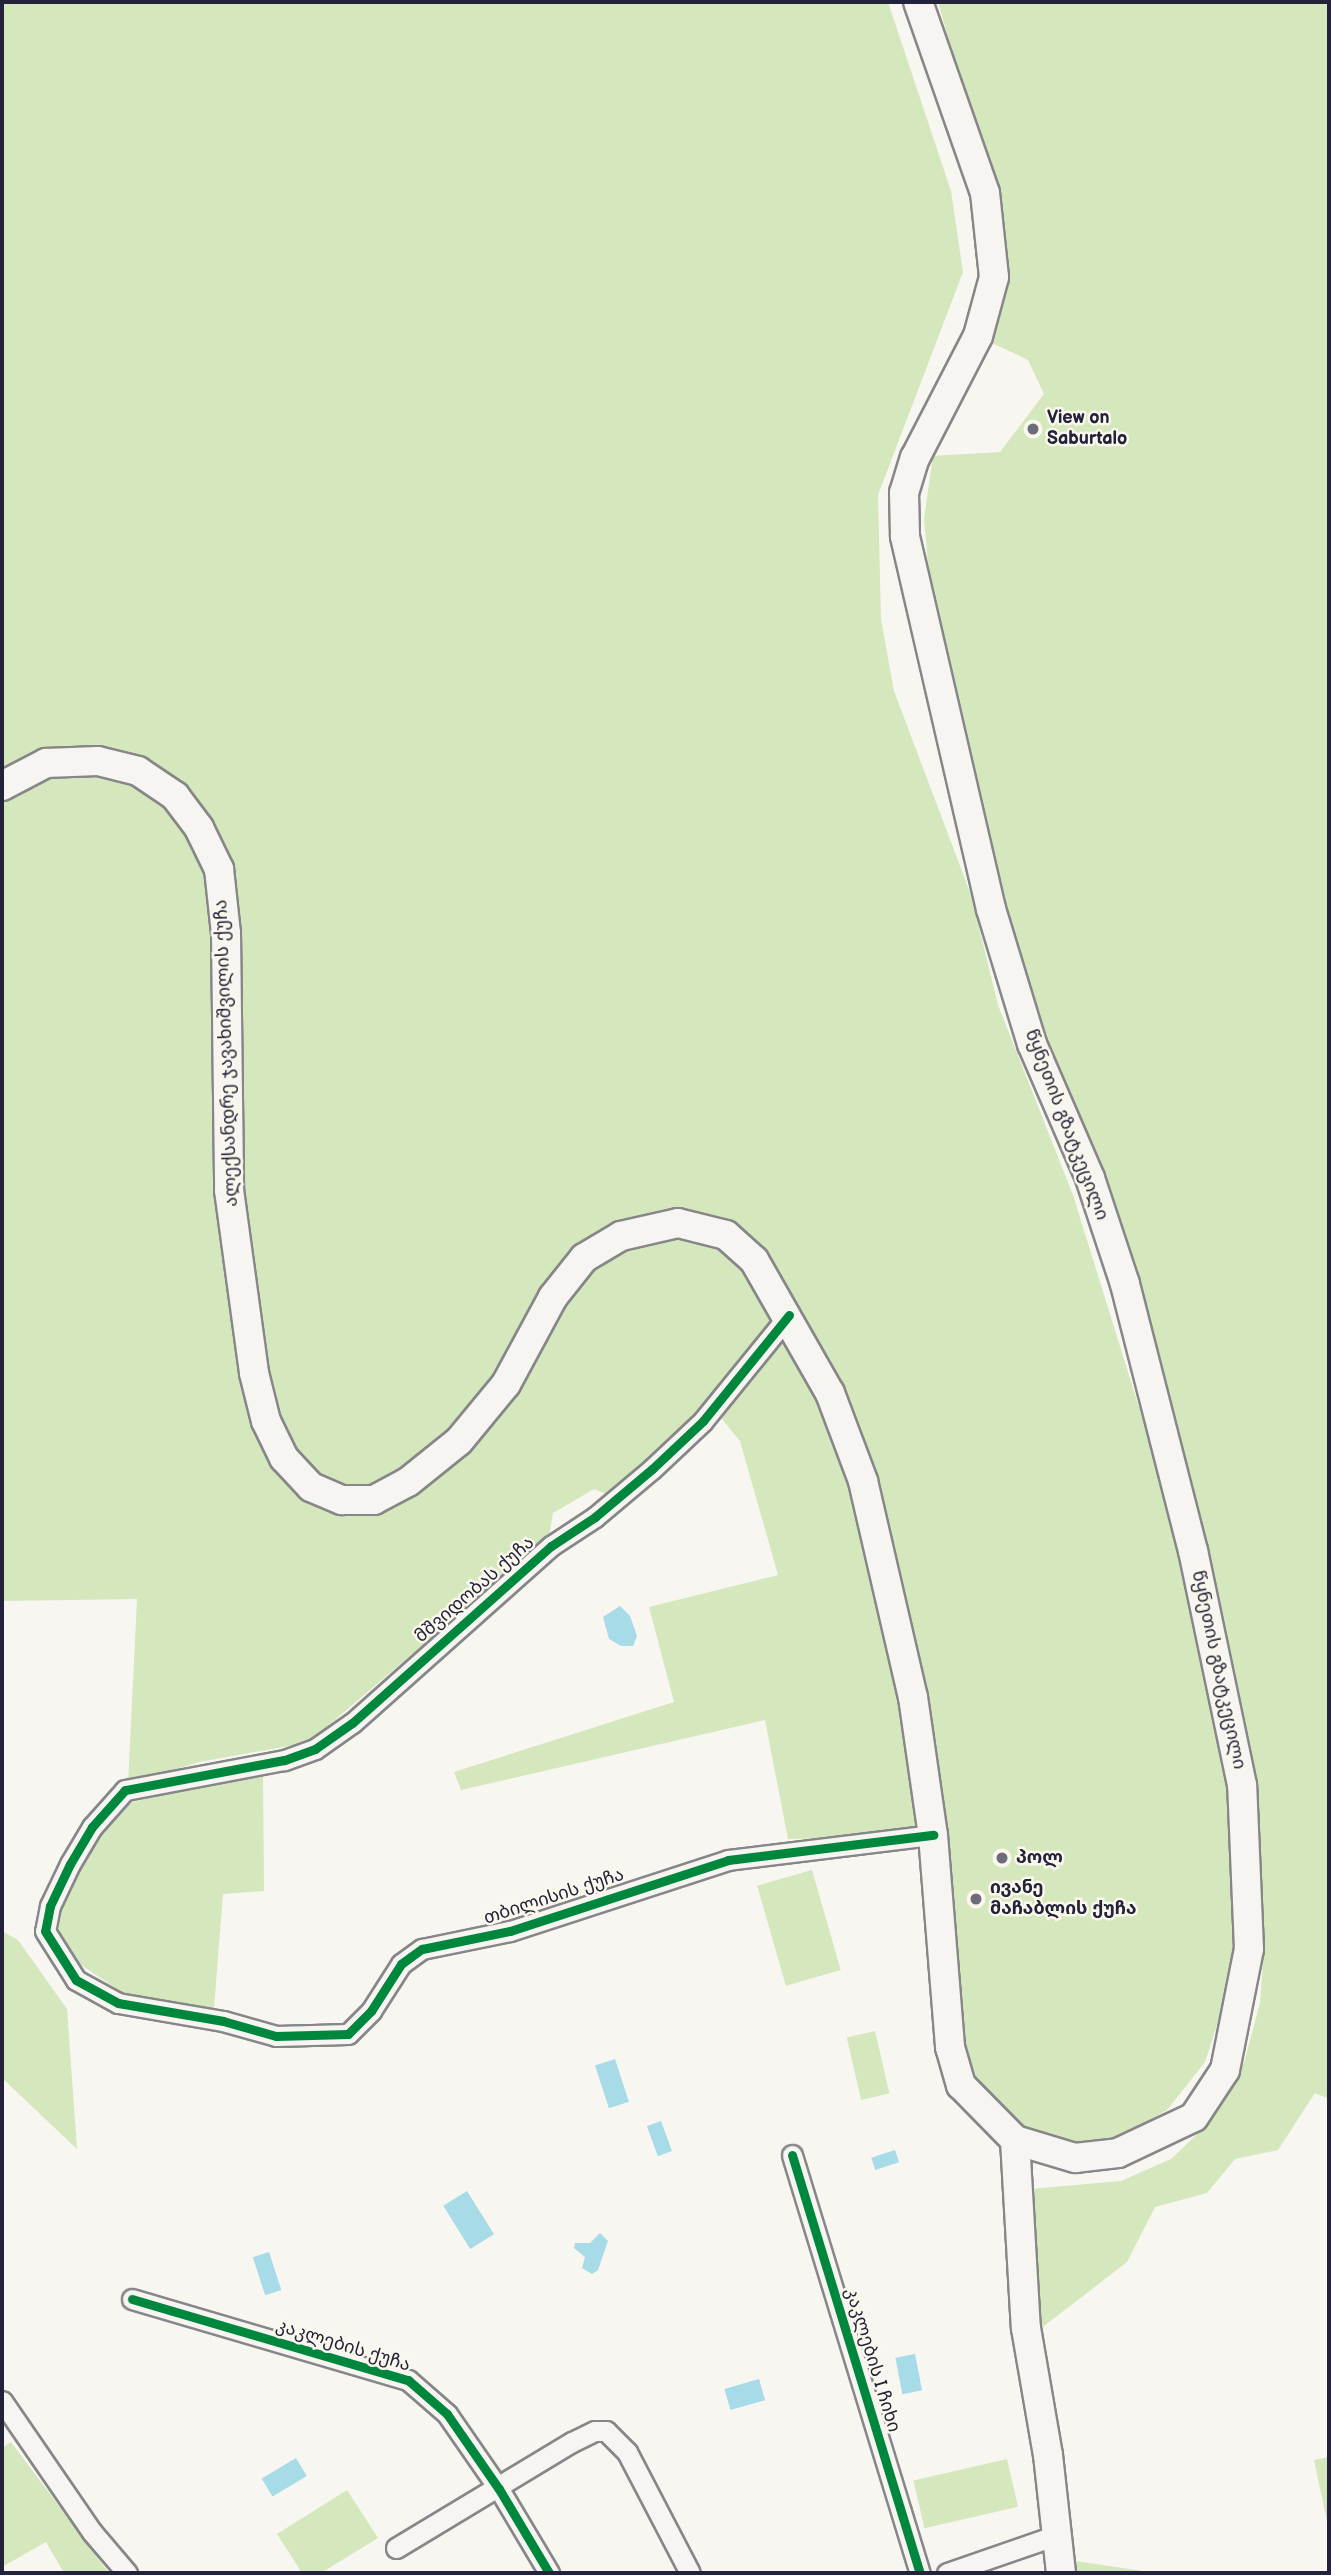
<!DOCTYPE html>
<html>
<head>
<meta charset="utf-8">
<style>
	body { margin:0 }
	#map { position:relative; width:1331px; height:2575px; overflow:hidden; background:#f8f6f0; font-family:"Balsamiq Sans","Noto Sans Georgian",sans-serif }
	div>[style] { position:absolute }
	.green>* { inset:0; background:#d4e7bd; transform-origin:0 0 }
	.water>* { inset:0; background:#a6dbe7; transform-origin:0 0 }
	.roads { filter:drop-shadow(2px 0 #878688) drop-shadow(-2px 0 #878688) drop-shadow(0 2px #878688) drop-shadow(0 -2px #878688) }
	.street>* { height:19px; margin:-9.5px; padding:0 9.5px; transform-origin:9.5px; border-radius:9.5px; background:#f6f5f1 }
	.secondary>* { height:28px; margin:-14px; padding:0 14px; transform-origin:14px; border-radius:14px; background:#f6f5f1 }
	.cycleway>* { height:9px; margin:-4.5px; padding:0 4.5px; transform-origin:4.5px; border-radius:4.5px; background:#00873e }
	.dots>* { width:19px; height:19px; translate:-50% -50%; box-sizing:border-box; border:4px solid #fbf7ec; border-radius:50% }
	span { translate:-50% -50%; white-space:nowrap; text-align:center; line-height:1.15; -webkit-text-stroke:5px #fbf7ec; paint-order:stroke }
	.poi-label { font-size:18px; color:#22223b; font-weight:700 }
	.left { translate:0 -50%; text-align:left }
	.street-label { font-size:18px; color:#22223b }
	.frame { position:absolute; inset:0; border:4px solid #22223b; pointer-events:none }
</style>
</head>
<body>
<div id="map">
	<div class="green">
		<div style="clip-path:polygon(2px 2px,888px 2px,951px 191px,963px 272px,878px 495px,881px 619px,894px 691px,971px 895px,998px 1005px,1073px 1195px,1182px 1546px,1225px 1738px,1237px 1857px,1231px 1982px,1205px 2062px,1167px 2110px,1110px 2143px,1052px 2145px,1011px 2130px,967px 2066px,956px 1939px,937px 1817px,830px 1393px,933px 1835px,788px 1839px,765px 1720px,461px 1790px,454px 1772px,674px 1702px,649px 1607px,778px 1575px,740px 1441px,708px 1402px,684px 1429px,608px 1495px,594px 1489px,553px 1513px,549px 1537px,316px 1736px,294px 1745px,199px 1762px,128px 1784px,137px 1599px,2px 1601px)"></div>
		<div style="clip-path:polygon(938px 2px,1329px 2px,1329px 2099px,1315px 2093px,1278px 2150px,1235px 2159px,1207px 2193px,1155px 2207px,1127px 2262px,1035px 2333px,1030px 2189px,1121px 2181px,1171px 2159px,1206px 2126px,1244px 2063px,1260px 2003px,1264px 1947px,1253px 1798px,1180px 1438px,1137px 1276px,1055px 1074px,1024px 973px,933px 618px,924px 519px,933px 456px,1000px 452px,1044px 394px,1028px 360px,990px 342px,1000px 220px)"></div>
		<div style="clip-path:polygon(263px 1772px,264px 1891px,223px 1894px,214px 2008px,126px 1995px,71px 1958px,61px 1942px,58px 1920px,67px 1885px,97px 1833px,124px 1805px,209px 1780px)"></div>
		<div style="left:812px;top:1870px;width:104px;height:57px;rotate:74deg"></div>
		<div style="clip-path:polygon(2px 1931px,18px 1940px,67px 2009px,77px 2149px,2px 2078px)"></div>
		<div style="left:875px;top:2031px;width:64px;height:29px;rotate:77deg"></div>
		<div style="clip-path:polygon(11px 2442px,109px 2573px,64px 2573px,46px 2542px,2px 2567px,2px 2448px)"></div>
		<div style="clip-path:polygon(1329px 2457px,1329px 2531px,1314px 2460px)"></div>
		<div style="left:1007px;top:2459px;width:49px;height:96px;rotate:77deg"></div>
		<div style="clip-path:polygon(347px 2490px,378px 2538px,321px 2573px,302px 2573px,277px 2534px)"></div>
		<div style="clip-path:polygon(1069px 2560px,1156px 2573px,1070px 2573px)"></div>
	</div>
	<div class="water">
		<div style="clip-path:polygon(620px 1606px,630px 1616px,637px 1636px,633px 1646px,621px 1646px,609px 1639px,603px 1617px)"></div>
		<div style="left:615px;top:2059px;width:45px;height:21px;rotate:72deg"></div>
		<div style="left:661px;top:2121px;width:32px;height:15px;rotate:70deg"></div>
		<div style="left:895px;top:2150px;width:13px;height:25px;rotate:72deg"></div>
		<div style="left:467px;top:2191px;width:51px;height:28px;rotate:58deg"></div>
		<div style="clip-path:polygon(600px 2233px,608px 2241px,598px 2270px,592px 2274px,582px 2268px,585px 2257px,574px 2248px,575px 2243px,590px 2243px)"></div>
		<div style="left:269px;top:2252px;width:40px;height:17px;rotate:72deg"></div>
		<div style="left:915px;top:2354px;width:37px;height:20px;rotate:79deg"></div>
		<div style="left:759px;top:2379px;width:22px;height:36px;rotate:74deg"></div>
		<div style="left:296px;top:2458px;width:21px;height:40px;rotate:59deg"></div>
	</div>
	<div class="roads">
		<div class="street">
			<div style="left:789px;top:1315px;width:136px;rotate:129.1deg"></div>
			<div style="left:703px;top:1421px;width:70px;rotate:136.7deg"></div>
			<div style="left:652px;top:1469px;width:75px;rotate:139.9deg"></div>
			<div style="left:595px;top:1517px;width:53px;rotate:146.6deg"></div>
			<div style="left:551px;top:1546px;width:266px;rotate:138.3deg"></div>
			<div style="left:352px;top:1723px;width:45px;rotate:144.9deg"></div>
			<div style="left:315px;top:1749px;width:33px;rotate:160deg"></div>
			<div style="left:284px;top:1760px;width:162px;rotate:169.3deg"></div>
			<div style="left:125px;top:1790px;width:50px;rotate:131.7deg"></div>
			<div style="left:92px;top:1827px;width:43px;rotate:120.7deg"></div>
			<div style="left:70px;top:1864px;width:47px;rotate:115.5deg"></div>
			<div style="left:50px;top:1906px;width:25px;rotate:101deg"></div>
			<div style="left:45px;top:1931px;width:58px;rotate:57.7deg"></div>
			<div style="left:76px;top:1980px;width:48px;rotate:28.7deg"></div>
			<div style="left:118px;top:2003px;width:107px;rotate:9.7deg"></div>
			<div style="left:223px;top:2021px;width:55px;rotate:15.8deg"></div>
			<div style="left:276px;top:2036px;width:72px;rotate:-1.6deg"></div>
			<div style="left:348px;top:2034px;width:33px;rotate:-45deg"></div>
			<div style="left:371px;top:2011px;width:56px;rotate:-57.4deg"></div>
			<div style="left:401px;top:1964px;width:26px;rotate:-36deg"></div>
			<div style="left:422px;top:1949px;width:90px;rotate:-11.6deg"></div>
			<div style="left:510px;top:1931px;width:229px;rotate:-18deg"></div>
			<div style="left:728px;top:1860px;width:207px;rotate:-7deg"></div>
			<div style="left:792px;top:2155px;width:437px;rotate:73deg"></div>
			<div style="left:132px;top:2299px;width:288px;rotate:16.4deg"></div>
			<div style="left:408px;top:2380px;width:52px;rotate:41.1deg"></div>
			<div style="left:447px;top:2414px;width:91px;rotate:55.3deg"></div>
			<div style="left:499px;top:2489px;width:98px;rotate:59.2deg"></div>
			<div style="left:2px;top:2401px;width:159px;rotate:55.5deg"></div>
			<div style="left:92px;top:2532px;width:54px;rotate:49.5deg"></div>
			<div style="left:396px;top:2548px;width:205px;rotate:-31.1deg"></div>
			<div style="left:572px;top:2442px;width:25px;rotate:-26deg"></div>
			<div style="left:595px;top:2431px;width:11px"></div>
			<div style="left:606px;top:2431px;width:30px;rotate:45deg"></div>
			<div style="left:627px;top:2452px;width:136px;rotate:62.5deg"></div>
			<div style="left:947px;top:2573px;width:116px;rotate:-19.1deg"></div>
		</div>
		<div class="secondary">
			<div style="left:2px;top:786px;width:50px;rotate:-27.6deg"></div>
			<div style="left:46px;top:763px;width:52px;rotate:-2.2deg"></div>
			<div style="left:98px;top:761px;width:41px;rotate:14deg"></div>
			<div style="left:138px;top:771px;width:45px;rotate:34deg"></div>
			<div style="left:175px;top:796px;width:40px;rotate:53deg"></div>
			<div style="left:199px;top:828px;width:46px;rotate:64deg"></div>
			<div style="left:219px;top:869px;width:64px;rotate:83.8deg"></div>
			<div style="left:226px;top:933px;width:257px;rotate:89.3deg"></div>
			<div style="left:229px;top:1190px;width:185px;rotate:82.2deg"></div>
			<div style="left:254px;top:1373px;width:49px;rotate:76deg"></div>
			<div style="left:266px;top:1421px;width:41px;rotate:64.1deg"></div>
			<div style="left:284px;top:1458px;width:40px;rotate:47deg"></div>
			<div style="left:311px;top:1487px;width:34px;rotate:23deg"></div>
			<div style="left:342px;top:1500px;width:32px"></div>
			<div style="left:374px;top:1500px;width:38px;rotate:-28deg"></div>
			<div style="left:408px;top:1482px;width:65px;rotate:-38.8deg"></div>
			<div style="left:459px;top:1441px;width:74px;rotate:-50.5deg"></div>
			<div style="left:506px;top:1384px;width:99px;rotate:-61.6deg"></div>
			<div style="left:553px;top:1297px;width:50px;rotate:-51.5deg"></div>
			<div style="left:584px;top:1258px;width:43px;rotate:-30.7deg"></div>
			<div style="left:621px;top:1236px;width:58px;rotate:-12.8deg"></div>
			<div style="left:678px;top:1223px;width:49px;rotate:14deg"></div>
			<div style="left:726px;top:1235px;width:38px;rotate:42deg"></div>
			<div style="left:754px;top:1260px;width:153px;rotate:60.3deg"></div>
			<div style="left:830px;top:1393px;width:94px;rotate:69.4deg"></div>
			<div style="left:863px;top:1481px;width:222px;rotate:77deg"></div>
			<div style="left:913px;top:1697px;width:139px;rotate:81.8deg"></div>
			<div style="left:933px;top:1835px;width:213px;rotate:85.4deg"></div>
			<div style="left:950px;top:2047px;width:40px;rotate:74deg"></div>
			<div style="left:961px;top:2085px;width:77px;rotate:45.5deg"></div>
			<div style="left:1015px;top:2140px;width:63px;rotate:16.7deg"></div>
			<div style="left:1075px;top:2158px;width:43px;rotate:-6.6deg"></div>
			<div style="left:1118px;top:2153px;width:84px;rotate:-25.3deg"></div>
			<div style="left:1194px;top:2117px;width:56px;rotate:-56.6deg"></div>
			<div style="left:1225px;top:2070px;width:123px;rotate:-78.8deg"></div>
			<div style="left:1249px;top:1949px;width:164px;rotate:-92.4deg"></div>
			<div style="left:1242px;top:1785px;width:239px;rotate:-101.8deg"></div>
			<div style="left:1193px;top:1551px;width:276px;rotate:-104.3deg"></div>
			<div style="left:1125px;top:1284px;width:112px;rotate:-108.3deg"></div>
			<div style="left:1090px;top:1178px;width:146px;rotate:-113.4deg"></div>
			<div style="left:1032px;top:1044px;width:141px;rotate:-106.9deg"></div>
			<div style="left:991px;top:909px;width:383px;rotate:-103deg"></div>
			<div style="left:905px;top:536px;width:43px;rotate:-91.3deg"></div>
			<div style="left:904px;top:493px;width:37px;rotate:-73deg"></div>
			<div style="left:915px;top:458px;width:137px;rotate:-62.7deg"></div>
			<div style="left:978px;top:336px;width:61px;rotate:-74.8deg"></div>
			<div style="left:994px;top:277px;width:84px;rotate:-96.1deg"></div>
			<div style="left:985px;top:193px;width:202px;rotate:-109.3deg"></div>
			<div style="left:1015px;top:2140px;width:188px;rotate:86.7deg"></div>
			<div style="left:1026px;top:2328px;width:129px;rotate:80.2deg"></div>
			<div style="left:1048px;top:2455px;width:119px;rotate:83.7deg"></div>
		</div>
	</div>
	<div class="cycleway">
		<div style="left:789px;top:1315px;width:136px;rotate:129.1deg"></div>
		<div style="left:703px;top:1421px;width:70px;rotate:136.7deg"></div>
		<div style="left:652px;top:1469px;width:75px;rotate:139.9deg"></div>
		<div style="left:595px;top:1517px;width:53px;rotate:146.6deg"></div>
		<div style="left:551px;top:1546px;width:266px;rotate:138.3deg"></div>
		<div style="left:352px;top:1723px;width:45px;rotate:144.9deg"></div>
		<div style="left:315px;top:1749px;width:33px;rotate:160deg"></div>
		<div style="left:284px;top:1760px;width:162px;rotate:169.3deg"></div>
		<div style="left:125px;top:1790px;width:50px;rotate:131.7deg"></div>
		<div style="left:92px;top:1827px;width:43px;rotate:120.7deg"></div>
		<div style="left:70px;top:1864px;width:47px;rotate:115.5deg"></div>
		<div style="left:50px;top:1906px;width:25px;rotate:101deg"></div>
		<div style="left:45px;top:1931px;width:58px;rotate:57.7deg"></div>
		<div style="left:76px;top:1980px;width:48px;rotate:28.7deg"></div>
		<div style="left:118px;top:2003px;width:107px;rotate:9.7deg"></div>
		<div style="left:223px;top:2021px;width:55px;rotate:15.8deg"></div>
		<div style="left:276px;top:2036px;width:72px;rotate:-1.6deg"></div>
		<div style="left:348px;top:2034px;width:33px;rotate:-45deg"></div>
		<div style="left:371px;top:2011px;width:56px;rotate:-57.4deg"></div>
		<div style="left:401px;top:1964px;width:26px;rotate:-36deg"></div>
		<div style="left:422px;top:1949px;width:90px;rotate:-11.6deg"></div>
		<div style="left:510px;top:1931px;width:229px;rotate:-18deg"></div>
		<div style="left:728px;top:1860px;width:207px;rotate:-7deg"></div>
		<div style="left:792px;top:2155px;width:437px;rotate:73deg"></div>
		<div style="left:132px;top:2299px;width:288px;rotate:16.4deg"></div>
		<div style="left:408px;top:2380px;width:52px;rotate:41.1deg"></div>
		<div style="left:447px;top:2414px;width:91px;rotate:55.3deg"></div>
		<div style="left:499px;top:2489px;width:98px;rotate:59.2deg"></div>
	</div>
	<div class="dots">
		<div style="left:1033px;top:429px;background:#6d6c7a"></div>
		<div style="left:1002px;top:1858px;background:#6d6c7a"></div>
		<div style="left:976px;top:1899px;background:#6d6c7a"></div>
	</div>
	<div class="poi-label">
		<span class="left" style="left:1047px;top:429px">View on<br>Saburtalo</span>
		<span class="left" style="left:1016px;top:1858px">პოლ</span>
		<span class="left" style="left:990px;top:1899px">ივანე<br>მაჩაბლის ქუჩა</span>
	</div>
	<div class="street-label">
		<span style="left:227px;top:1053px;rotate:-92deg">ალექსანდრე ჯავახიშვილის ქუჩა</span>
		<span style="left:1066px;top:1125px;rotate:69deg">წყნეთის გზატკეცილი</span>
		<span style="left:475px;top:1590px;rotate:-41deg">მშვიდობას ქუჩა</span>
		<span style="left:1218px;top:1670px;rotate:78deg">წყნეთის გზატკეცილი</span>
		<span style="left:554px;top:1897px;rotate:-18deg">თბილისის ქუჩა</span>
		<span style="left:343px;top:2346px;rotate:17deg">კაკლების ქუჩა</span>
		<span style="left:872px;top:2360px;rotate:73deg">კაკლების I ჩიხი</span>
	</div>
	<div class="frame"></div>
</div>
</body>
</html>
